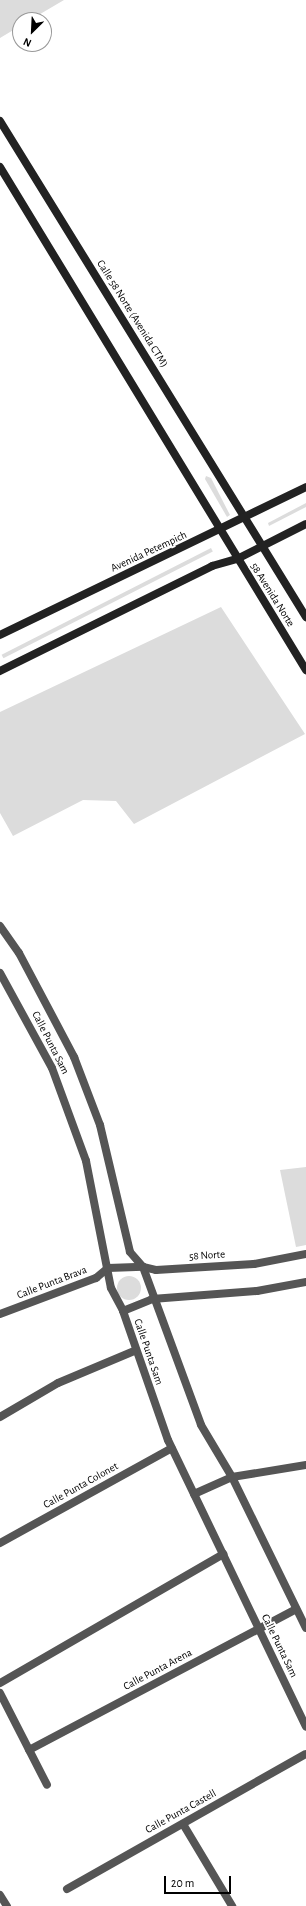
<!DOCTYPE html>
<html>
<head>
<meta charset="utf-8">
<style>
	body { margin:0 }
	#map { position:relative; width:306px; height:1906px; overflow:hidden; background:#fff; font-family:"Alegreya Sans",sans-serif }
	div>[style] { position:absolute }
	.green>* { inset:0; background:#dcdcdc; transform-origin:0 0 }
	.round { border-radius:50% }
	.minor>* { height:8px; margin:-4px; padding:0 4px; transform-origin:4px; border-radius:4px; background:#555 }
	.tertiary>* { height:8px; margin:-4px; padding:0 4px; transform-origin:4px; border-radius:4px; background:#555 }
	.secondary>* { height:8px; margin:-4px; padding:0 4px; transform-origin:4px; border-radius:4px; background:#222 }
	span { translate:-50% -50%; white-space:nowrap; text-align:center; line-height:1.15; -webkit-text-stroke:3.5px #fff; paint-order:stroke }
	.street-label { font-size:11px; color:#000 }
	.north { position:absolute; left:12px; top:12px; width:40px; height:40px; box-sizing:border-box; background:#fff; border:1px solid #999; border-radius:50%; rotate:204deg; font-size:11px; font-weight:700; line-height:16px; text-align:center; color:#000 }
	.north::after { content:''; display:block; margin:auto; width:14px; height:18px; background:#000; clip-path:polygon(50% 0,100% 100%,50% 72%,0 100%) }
	.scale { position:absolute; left:164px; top:1876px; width:67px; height:18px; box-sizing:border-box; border:2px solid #000; border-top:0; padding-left:5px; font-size:12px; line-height:14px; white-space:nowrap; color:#000; -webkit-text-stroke:3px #fff; paint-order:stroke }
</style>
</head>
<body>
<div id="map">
	<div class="green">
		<div style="clip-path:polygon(0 0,64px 0,30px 20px,20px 20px,20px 26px,0 38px)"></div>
		<div style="clip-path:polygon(206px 476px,211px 478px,230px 515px,227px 517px,205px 479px)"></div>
		<div style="clip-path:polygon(306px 503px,306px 507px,269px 526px,268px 523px)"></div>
		<div style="left:211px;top:548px;width:4px;height:235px;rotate:63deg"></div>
		<div style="clip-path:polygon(221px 607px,305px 734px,134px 824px,116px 801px,83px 800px,13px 836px,0 813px,0 712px)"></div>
		<div style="clip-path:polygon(306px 1167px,306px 1245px,296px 1247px,280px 1170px)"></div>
		<div class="round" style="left:117px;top:1276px;width:24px;height:24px"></div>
	</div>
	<div class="minor">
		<div style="left:0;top:926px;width:33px;rotate:55deg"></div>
		<div style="left:19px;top:953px;width:118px;rotate:62.1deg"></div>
		<div style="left:74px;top:1057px;width:73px;rotate:69.1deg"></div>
		<div style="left:100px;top:1125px;width:130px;rotate:76.7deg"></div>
		<div style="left:130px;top:1252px;width:20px;rotate:49deg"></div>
		<div style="left:143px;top:1267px;width:168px;rotate:69.8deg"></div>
		<div style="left:201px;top:1425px;width:61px;rotate:59.2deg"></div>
		<div style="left:232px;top:1477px;width:168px;rotate:63.9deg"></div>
		<div style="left:0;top:973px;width:108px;rotate:61.3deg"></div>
		<div style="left:52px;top:1068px;width:99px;rotate:69.9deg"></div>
		<div style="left:86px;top:1161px;width:129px;rotate:78.9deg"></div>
		<div style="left:111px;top:1288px;width:26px;rotate:62deg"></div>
		<div style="left:123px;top:1311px;width:137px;rotate:70.8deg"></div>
		<div style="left:168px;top:1440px;width:318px;rotate:64.3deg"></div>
		<div style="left:0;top:1314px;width:103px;rotate:-20.6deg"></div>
		<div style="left:96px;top:1278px;width:16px;rotate:-40deg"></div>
		<div style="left:0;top:1417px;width:67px;rotate:-30.4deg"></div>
		<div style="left:58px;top:1383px;width:82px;rotate:-22.8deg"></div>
		<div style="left:194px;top:1494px;width:42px;rotate:-24.1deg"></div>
		<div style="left:232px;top:1477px;width:75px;rotate:-9.2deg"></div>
		<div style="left:0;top:1543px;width:196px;rotate:-28.9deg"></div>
		<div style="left:0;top:1683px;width:258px;rotate:-30deg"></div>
		<div style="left:0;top:1693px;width:103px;rotate:62.9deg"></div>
		<div style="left:29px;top:1750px;width:302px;rotate:-27.8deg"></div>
		<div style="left:183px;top:1824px;width:96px;rotate:59.1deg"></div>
		<div style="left:67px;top:1889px;width:274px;rotate:-29.5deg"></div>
		<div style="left:0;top:1895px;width:13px;rotate:58deg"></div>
	</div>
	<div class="tertiary">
		<div style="left:108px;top:1268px;width:35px;rotate:-2deg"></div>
		<div style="left:143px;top:1267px;width:13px;rotate:13deg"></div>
		<div style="left:156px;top:1270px;width:98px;rotate:-3.5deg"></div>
		<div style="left:254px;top:1264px;width:53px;rotate:-10.9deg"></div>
		<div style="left:123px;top:1311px;width:31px;rotate:-22deg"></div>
		<div style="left:152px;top:1299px;width:105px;rotate:-4.4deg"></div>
		<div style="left:257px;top:1291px;width:50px;rotate:-10.4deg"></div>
	</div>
	<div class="secondary">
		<div style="left:0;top:121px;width:583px;rotate:58.33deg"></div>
		<div style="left:0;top:167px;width:589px;rotate:58.69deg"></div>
		<div style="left:0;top:635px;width:340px;rotate:-25.8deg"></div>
		<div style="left:0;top:671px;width:237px;rotate:-26.3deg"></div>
		<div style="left:212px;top:566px;width:26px;rotate:-16deg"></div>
		<div style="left:237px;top:559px;width:77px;rotate:-26.9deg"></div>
	</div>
	<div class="street-label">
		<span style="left:132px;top:314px;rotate:58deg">Calle 58 Norte (Avenida CTM)</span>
		<span style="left:149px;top:552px;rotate:-25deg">Avenida Petempich</span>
		<span style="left:272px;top:595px;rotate:58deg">58 Avenida Norte</span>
		<span style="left:50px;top:1043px;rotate:63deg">Calle Punta Sam</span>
		<span style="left:207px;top:1256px;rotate:-4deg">58 Norte</span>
		<span style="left:52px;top:1283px;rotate:-21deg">Calle Punta Brava</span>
		<span style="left:148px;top:1352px;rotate:71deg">Calle Punta Sam</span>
		<span style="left:81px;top:1486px;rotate:-29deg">Calle Punta Colonet</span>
		<span style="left:279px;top:1646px;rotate:64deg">Calle Punta Sam</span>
		<span style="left:158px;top:1670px;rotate:-28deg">Calle Punta Arena</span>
		<span style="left:181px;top:1812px;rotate:-29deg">Calle Punta Castell</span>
	</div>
	<div class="north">N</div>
	<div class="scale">20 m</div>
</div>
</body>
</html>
